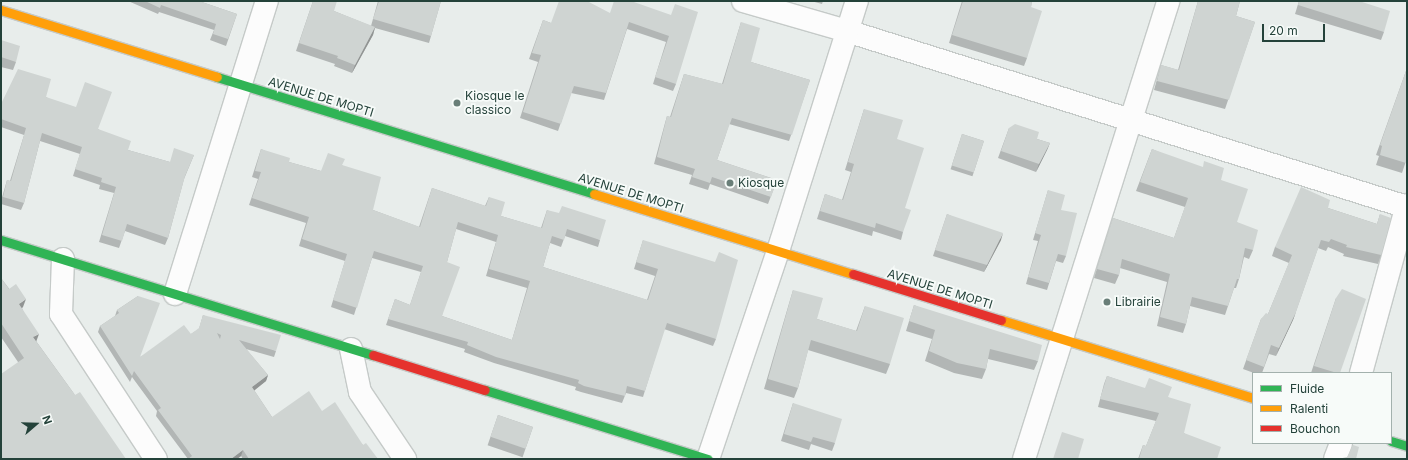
<!DOCTYPE html>
<html>
<head>
<meta charset="utf-8">
<style>
	body { margin:0 }
	#map { position:relative; width:1408px; height:460px; overflow:hidden; background:#e8edeb; font-family:Inter,sans-serif }
	div>[style] { position:absolute }
	.roads { filter:drop-shadow(1px 0 #c5cac8) drop-shadow(-1px 0 #c5cac8) drop-shadow(0 1px #c5cac8) drop-shadow(0 -1px #c5cac8) }
	.street>* { height:22px; margin:-11px; padding:0 11px; transform-origin:11px; border-radius:11px; background:#fcfcfc }
	.fast>* { height:9px; margin:-4.5px; padding:0 4.5px; transform-origin:4.5px; border-radius:4.5px; background:#30b455 }
	.slow>* { height:9px; margin:-4.5px; padding:0 4.5px; transform-origin:4.5px; border-radius:4.5px; background:#ff9f0a }
	.jam>* { height:9px; margin:-4.5px; padding:0 4.5px; transform-origin:4.5px; border-radius:4.5px; background:#e5322d }
	.wall>* { inset:0; background:#b2b6b5; transform-origin:0 0 }
	.shaded-wall>* { inset:0; background:#919493 }
	.building>* { inset:0; background:#cfd4d2; transform-origin:0 0 }
	.dots>* { width:11px; height:11px; translate:-50% -50%; box-sizing:border-box; border:2px solid #f7fbf9; border-radius:50% }
	span { translate:-50% -50%; white-space:nowrap; text-align:center; line-height:1.15; -webkit-text-stroke:3.5px #f7fbf9; paint-order:stroke }
	.poi-label { font-size:12px; color:#24423a }
	.left { translate:0 -50%; text-align:left }
	.street-label { font-size:12px; color:#24423a }
	.frame { position:absolute; inset:0; border:2px solid #24423a; pointer-events:none }
	.legend { position:absolute; left:1252px; top:372px; width:140px; height:72px; box-sizing:border-box; background:#f7fbf9; border:1px solid #a3b1ad; margin:0; padding:5px 7px; list-style:none; font-size:12px; color:#24423a }
	.legend li { display:flex; align-items:center; gap:8px; height:20px }
	.legend b { width:20px; border:1px solid #a3b1ad }
	.north { position:absolute; left:16px; top:404px; width:40px; height:40px; -webkit-text-stroke:3px #f7fbf9; paint-order:stroke; rotate:70deg; font-size:11px; font-weight:700; line-height:16px; text-align:center; color:#24423a }
	.north::after { content:''; display:block; margin:auto; width:14px; height:18px; background:#24423a; clip-path:polygon(50% 0,100% 100%,50% 72%,0 100%) }
	.scale { position:absolute; left:1262px; top:24px; width:63px; height:18px; box-sizing:border-box; border:2px solid #24423a; border-top:0; padding-left:5px; font-size:12px; line-height:14px; white-space:nowrap; color:#24423a; -webkit-text-stroke:3px #f7fbf9; paint-order:stroke }
</style>
</head>
<body>
<div id="map">
	<div class="roads">
		<div class="street">
			<div style="left:743px;top:1px;width:108px;rotate:16.1deg"></div>
			<div style="left:847px;top:31px;width:587px;rotate:17.45deg"></div>
			<div style="left:63px;top:259px;width:55px;rotate:92.1deg"></div>
			<div style="left:61px;top:314px;width:173px;rotate:56.8deg"></div>
			<div style="left:175px;top:294px;width:307px;rotate:-72.6deg"></div>
			<div style="left:351px;top:349px;width:44px;rotate:78.2deg"></div>
			<div style="left:360px;top:392px;width:81px;rotate:56.1deg"></div>
			<div style="left:1361px;top:373px;width:174px;rotate:-74.7deg"></div>
			<div style="left:708px;top:459px;width:219px;rotate:-71.4deg"></div>
			<div style="left:778px;top:251px;width:262px;rotate:-72.5deg"></div>
			<div style="left:1024px;top:459px;width:480px;rotate:-72.5deg"></div>
			<div style="left:1335px;top:459px;width:17px;rotate:-69deg"></div>
		</div>
		<div class="fast">
			<div style="left:217px;top:77px;width:395px;rotate:17.2deg"></div>
			<div style="left:1px;top:240px;width:389px;rotate:17.2deg"></div>
			<div style="left:485px;top:390px;width:233px;rotate:17.2deg"></div>
			<div style="left:1391px;top:441px;width:17px;rotate:17deg"></div>
		</div>
		<div class="slow">
			<div style="left:1px;top:10px;width:226px;rotate:17.2deg"></div>
			<div style="left:594px;top:194px;width:271px;rotate:17.2deg"></div>
			<div style="left:1001px;top:320px;width:264px;rotate:17.2deg"></div>
		</div>
		<div class="jam">
			<div style="left:853px;top:274px;width:155px;rotate:17.3deg"></div>
			<div style="left:373px;top:355px;width:117px;rotate:17.4deg"></div>
		</div>
	</div>
	<div class="wall">
		<div style="clip-path:polygon(128px 1px,199px 1px,237px 14px,226px 46px,210px 40px,214px 30px,159px 12px,158px 14px)"></div>
		<div style="clip-path:polygon(313px 1px,334px 11px,371px 26px,378px 1px,441px 1px,429px 43px,375px 28px,373px 35px,352px 73px,334px 66px,335px 64px,296px 51px)"></div>
		<div style="clip-path:polygon(811px 1px,823px 1px,822px 4px)"></div>
		<div style="clip-path:polygon(962px 1px,1032px 1px,1031px 7px,1027px 58px,1024px 66px,949px 43px)"></div>
		<div style="clip-path:polygon(1198px 1px,1240px 1px,1236px 16px,1255px 22px,1225px 109px,1154px 90px,1161px 65px,1178px 70px)"></div>
		<div style="clip-path:polygon(1299px 1px,1359px 1px,1384px 32px,1381px 40px,1295px 14px)"></div>
		<div style="clip-path:polygon(610px 13px,671px 15px,676px 84px,673px 91px,653px 84px,666px 42px,627px 29px,604px 100px,571px 93px,558px 131px,520px 118px,538px 62px,529px 59px,543px 20px,551px 23px)"></div>
		<div style="clip-path:polygon(741px 22px,751px 62px,810px 80px,789px 141px,729px 124px,725px 137px,717px 160px,777px 180px,768px 204px,710px 184px,708px 190px,689px 184px,692px 175px,654px 164px,665px 123px,667px 116px,670px 117px,684px 74px,722px 84px)"></div>
		<div style="clip-path:polygon(1px 40px,16px 62px,13px 70px,1px 67px)"></div>
		<div style="clip-path:polygon(1407px 68px,1407px 158px,1402px 173px,1376px 165px,1379px 156px,1376px 155px)"></div>
		<div style="clip-path:polygon(46px 97px,98px 129px,128px 150px,170px 162px,194px 155px,184px 179px,168px 238px,165px 245px,125px 231px,119px 248px,99px 242px,114px 193px,99px 189px,100px 185px,73px 176px,80px 154px,40px 141px,24px 203px,21px 210px,1px 204px,1px 201px,7px 180px,10px 181px,24px 135px,1px 127px,1px 104px)"></div>
		<div style="clip-path:polygon(864px 109px,897px 139px,905px 208px,903px 232px,901px 240px,873px 231px,872px 236px,817px 219px,825px 194px,842px 200px,851px 172px,845px 170px)"></div>
		<div style="clip-path:polygon(1009px 128px,1037px 139px,1050px 143px,1047px 150px,1036px 172px,998px 158px)"></div>
		<div style="left:962px;top:134px;width:23px;height:37px;rotate:18deg"></div>
		<div style="clip-path:polygon(evenodd,261px 149px,289px 162px,321px 171px,342px 165px,373px 210px,419px 227px,432px 188px,485px 206px,489px 197px,501px 216px,541px 228px,547px 210px,600px 240px,598px 247px,565px 236px,561px 247px,550px 243px,543px 267px,647px 300px,655px 276px,634px 269px,643px 240px,716px 339px,713px 346px,664px 329px,643px 397px,626px 393px,622px 403px,581px 392px,575px 390px,576px 387px,494px 363px,464px 352px,465px 349px,386px 325px,395px 299px,410px 305px,421px 272px,372px 258px,354px 315px,331px 307px,345px 261px,299px 246px,306px 223px,249px 205px,258px 179px,252px 177px,261px 149px,456px 229px,496px 242px,486px 276px,527px 288px,512px 340px,442px 316px,447px 262px,456px 229px)"></div>
		<div style="clip-path:polygon(1152px 149px,1221px 180px,1237px 222px,1253px 250px,1249px 259px,1244px 257px,1239px 279px,1236px 288px,1234px 288px,1225px 315px,1190px 306px,1186px 324px,1183px 333px,1157px 326px,1167px 282px,1120px 268px,1119px 275px,1115px 284px,1094px 278px,1113px 218px,1174px 238px,1185px 207px,1136px 191px)"></div>
		<div style="clip-path:polygon(1048px 190px,1061px 210px,1066px 256px,1063px 263px,1056px 261px,1047px 290px,1026px 284px,1038px 241px,1033px 240px)"></div>
		<div style="clip-path:polygon(1328px 208px,1377px 224px,1380px 214px,1381px 255px,1378px 264px,1343px 256px,1344px 254px,1328px 247px,1326px 251px,1318px 248px,1293px 320px,1276px 356px,1269px 354px,1262px 373px,1254px 373px,1243px 369px,1261px 319px,1268px 314px,1289px 263px,1272px 256px,1275px 247px)"></div>
		<div style="clip-path:polygon(947px 214px,1001px 240px,984px 272px,933px 256px)"></div>
		<div style="clip-path:polygon(1px 278px,23px 307px,22px 308px,36px 341px,75px 395px,18px 362px,1px 337px)"></div>
		<div style="clip-path:polygon(793px 290px,817px 319px,856px 331px,865px 306px,890px 364px,886px 374px,808px 350px,798px 388px,794px 398px,764px 389px,790px 300px)"></div>
		<div style="clip-path:polygon(138px 296px,140px 357px,191px 334px,199px 329px,203px 315px,276px 351px,274px 357px,246px 349px,268px 375px,266px 381px,254px 390px,272px 417px,322px 411px,363px 445px,378px 459px,243px 459px,241px 456px,237px 459px,188px 459px,156px 416px,157px 411px,132px 377px,130px 382px,98px 332px,100px 326px,115px 316px,117px 310px)"></div>
		<div style="clip-path:polygon(1336px 298px,1340px 373px,1311px 373px)"></div>
		<div style="clip-path:polygon(914px 305px,1038px 361px,1034px 370px,988px 359px,986px 369px,982px 379px,954px 373px,925px 361px,932px 339px,906px 331px)"></div>
		<div style="clip-path:polygon(1107px 376px,1168px 397px,1184px 433px,1217px 459px,1138px 459px,1143px 445px,1146px 446px,1156px 421px,1098px 407px,1104px 384px)"></div>
		<div style="clip-path:polygon(793px 403px,835px 443px,832px 451px,811px 444px,809px 450px,781px 441px)"></div>
		<div style="left:498px;top:415px;width:37px;height:32px;rotate:19deg"></div>
	</div>
	<div class="shaded-wall">
		<div style="clip-path:polygon(375px 27px,373px 35px,352px 73px,355px 65px)"></div>
		<div style="clip-path:polygon(1050px 143px,1047px 150px,1036px 172px,1039px 164px)"></div>
		<div style="clip-path:polygon(1003px 233px,1001px 240px,984px 272px,987px 265px)"></div>
		<div style="clip-path:polygon(26px 299px,23px 307px,16px 312px,19px 304px)"></div>
		<div style="clip-path:polygon(1296px 312px,1293px 320px,1276px 356px,1279px 348px)"></div>
		<div style="clip-path:polygon(39px 334px,36px 342px,33px 337px)"></div>
		<div style="clip-path:polygon(268px 375px,266px 381px,250px 394px,252px 387px)"></div>
		<div style="clip-path:polygon(243px 450px,241px 456px,237px 459px,231px 459px)"></div>
	</div>
	<div class="building">
		<div style="clip-path:polygon(145px 1px,199px 1px,237px 14px,228px 39px,213px 34px,216px 24px,161px 5px,160px 8px)"></div>
		<div style="clip-path:polygon(313px 1px,337px 1px,334px 11px,375px 27px,355px 65px,337px 58px,338px 56px,299px 43px)"></div>
		<div style="clip-path:polygon(379px 1px,441px 1px,431px 36px,373px 19px)"></div>
		<div style="clip-path:polygon(559px 1px,587px 1px,610px 13px,614px 1px,631px 1px,671px 15px,675px 4px,698px 12px,676px 84px,655px 77px,669px 36px,629px 22px,606px 93px,574px 86px,561px 124px,523px 112px,541px 55px,532px 53px,543px 20px,551px 23px)"></div>
		<div style="clip-path:polygon(963px 1px,1032px 1px,1031px 7px,1042px 11px,1027px 58px,952px 35px)"></div>
		<div style="clip-path:polygon(1198px 1px,1240px 1px,1236px 16px,1255px 22px,1229px 100px,1157px 81px,1161px 65px,1179px 70px)"></div>
		<div style="clip-path:polygon(1299px 1px,1359px 1px,1390px 11px,1384px 32px,1298px 5px)"></div>
		<div style="clip-path:polygon(741px 22px,760px 28px,751px 62px,810px 80px,792px 135px,732px 118px,725px 137px,717px 160px,777px 180px,771px 197px,712px 177px,710px 183px,692px 177px,695px 169px,657px 157px,667px 116px,671px 117px,684px 74px,723px 84px)"></div>
		<div style="clip-path:polygon(1px 40px,20px 46px,16px 62px,1px 57px)"></div>
		<div style="clip-path:polygon(1407px 68px,1407px 158px,1406px 163px,1380px 155px,1382px 146px,1380px 145px)"></div>
		<div style="clip-path:polygon(18px 69px,51px 79px,46px 97px,76px 107px,85px 82px,112px 92px,98px 129px,131px 141px,128px 150px,170px 162px,174px 148px,194px 155px,185px 176px,168px 238px,127px 224px,122px 241px,102px 235px,116px 187px,101px 182px,102px 178px,75px 169px,82px 147px,42px 133px,24px 203px,3px 197px,7px 180px,11px 181px,26px 128px,1px 119px,1px 104px)"></div>
		<div style="clip-path:polygon(864px 109px,903px 120px,897px 139px,924px 148px,905px 208px,911px 210px,903px 232px,876px 223px,875px 228px,820px 211px,825px 194px,843px 200px,854px 164px,848px 162px)"></div>
		<div style="clip-path:polygon(1015px 124px,1039px 132px,1037px 139px,1050px 143px,1039px 164px,1001px 151px,1009px 128px)"></div>
		<div style="left:962px;top:134px;width:23px;height:33px;rotate:18deg"></div>
		<div style="clip-path:polygon(evenodd,261px 149px,290px 158px,289px 162px,321px 171px,328px 153px,345px 159px,342px 165px,381px 177px,373px 210px,420px 227px,432px 188px,486px 206px,489px 197px,505px 202px,501px 216px,542px 228px,547px 210px,559px 213px,562px 206px,606px 220px,600px 240px,567px 229px,564px 240px,552px 236px,543px 267px,648px 300px,658px 269px,636px 262px,643px 240px,715px 262px,719px 252px,738px 260px,716px 339px,667px 323px,645px 391px,627px 386px,625px 396px,584px 386px,578px 383px,579px 380px,496px 357px,467px 345px,468px 342px,388px 319px,395px 299px,410px 305px,423px 266px,374px 251px,357px 308px,333px 300px,347px 254px,302px 239px,309px 217px,252px 198px,261px 172px,255px 171px,261px 149px,458px 222px,498px 235px,489px 269px,530px 281px,512px 340px,442px 316px,460px 267px,447px 262px,458px 222px)"></div>
		<div style="clip-path:polygon(1152px 149px,1203px 167px,1204px 161px,1224px 168px,1221px 180px,1248px 189px,1237px 222px,1258px 230px,1253px 250px,1245px 248px,1239px 279px,1237px 279px,1228px 306px,1192px 297px,1186px 324px,1160px 317px,1170px 274px,1122px 259px,1119px 275px,1097px 269px,1113px 218px,1174px 238px,1188px 198px,1140px 182px)"></div>
		<div style="clip-path:polygon(1301px 187px,1330px 200px,1328px 208px,1377px 224px,1380px 214px,1391px 218px,1381px 255px,1346px 247px,1347px 245px,1331px 239px,1329px 242px,1321px 240px,1296px 312px,1279px 348px,1271px 345px,1264px 367px,1246px 360px,1261px 319px,1266px 313px,1268px 314px,1292px 255px,1275px 247px)"></div>
		<div style="clip-path:polygon(1048px 190px,1065px 195px,1061px 210px,1077px 213px,1066px 256px,1058px 254px,1049px 283px,1028px 277px,1041px 235px,1035px 233px)"></div>
		<div style="clip-path:polygon(947px 214px,1003px 233px,987px 265px,935px 250px)"></div>
		<div style="clip-path:polygon(1px 278px,9px 289px,16px 284px,26px 299px,19px 304px,39px 334px,33px 337px,75px 395px,80px 392px,126px 459px,1px 459px,1px 374px,24px 358px,1px 323px)"></div>
		<div style="clip-path:polygon(1342px 289px,1366px 299px,1340px 373px,1337px 373px,1314px 366px,1336px 298px)"></div>
		<div style="clip-path:polygon(793px 290px,823px 298px,817px 319px,857px 331px,865px 306px,904px 318px,890px 364px,811px 340px,798px 388px,768px 379px)"></div>
		<div style="clip-path:polygon(evenodd,138px 296px,160px 303px,140px 357px,184px 325px,191px 334px,199px 328px,203px 315px,281px 335px,276px 351px,239px 340px,268px 375px,252px 387px,272px 417px,309px 391px,322px 411px,335px 402px,363px 445px,366px 443px,378px 459px,249px 459px,243px 450px,231px 459px,188px 459px,192px 456px,158px 410px,161px 408px,134px 371px,132px 376px,100px 326px,119px 313px,117px 310px,138px 296px,217px 333px,221px 335px,220px 339px,217px 333px)"></div>
		<div style="clip-path:polygon(914px 305px,1042px 345px,1038px 361px,990px 349px,986px 369px,957px 363px,929px 351px,935px 330px,909px 321px)"></div>
		<div style="clip-path:polygon(1107px 376px,1145px 388px,1149px 378px,1172px 387px,1168px 397px,1191px 404px,1184px 433px,1221px 447px,1217px 459px,1139px 459px,1143px 445px,1146px 446px,1159px 413px,1100px 399px)"></div>
		<div style="clip-path:polygon(793px 403px,842px 419px,835px 443px,813px 437px,811px 442px,784px 434px)"></div>
		<div style="left:498px;top:415px;width:37px;height:23px;rotate:19deg"></div>
		<div style="clip-path:polygon(1062px 432px,1084px 439px,1078px 459px,1053px 459px)"></div>
		<div style="clip-path:polygon(1353px 445px,1359px 447px,1356px 459px,1338px 459px,1347px 457px)"></div>
	</div>
	<div class="dots">
		<div style="left:457px;top:103px;background:#697e78"></div>
		<div style="left:730px;top:183px;background:#697e78"></div>
		<div style="left:1107px;top:302px;background:#697e78"></div>
	</div>
	<div class="poi-label">
		<span class="left" style="left:465px;top:103px">Kiosque le<br>classico</span>
		<span class="left" style="left:738px;top:183px">Kiosque</span>
		<span class="left" style="left:1115px;top:302px">Librairie</span>
	</div>
	<div class="street-label">
		<span style="left:321px;top:97px;rotate:17deg">AVENUE DE MOPTI</span>
		<span style="left:631px;top:193px;rotate:17deg">AVENUE DE MOPTI</span>
		<span style="left:940px;top:289px;rotate:17deg">AVENUE DE MOPTI</span>
	</div>
	<div class="frame"></div>
	<ul class="legend">
	<li><b style="height:5px;background:#30b455"></b>Fluide</li>
	<li><b style="height:5px;background:#ff9f0a"></b>Ralenti</li>
	<li><b style="height:5px;background:#e5322d"></b>Bouchon</li>
	</ul>
	<div class="north">N</div>
	<div class="scale">20 m</div>
</div>
</body>
</html>
